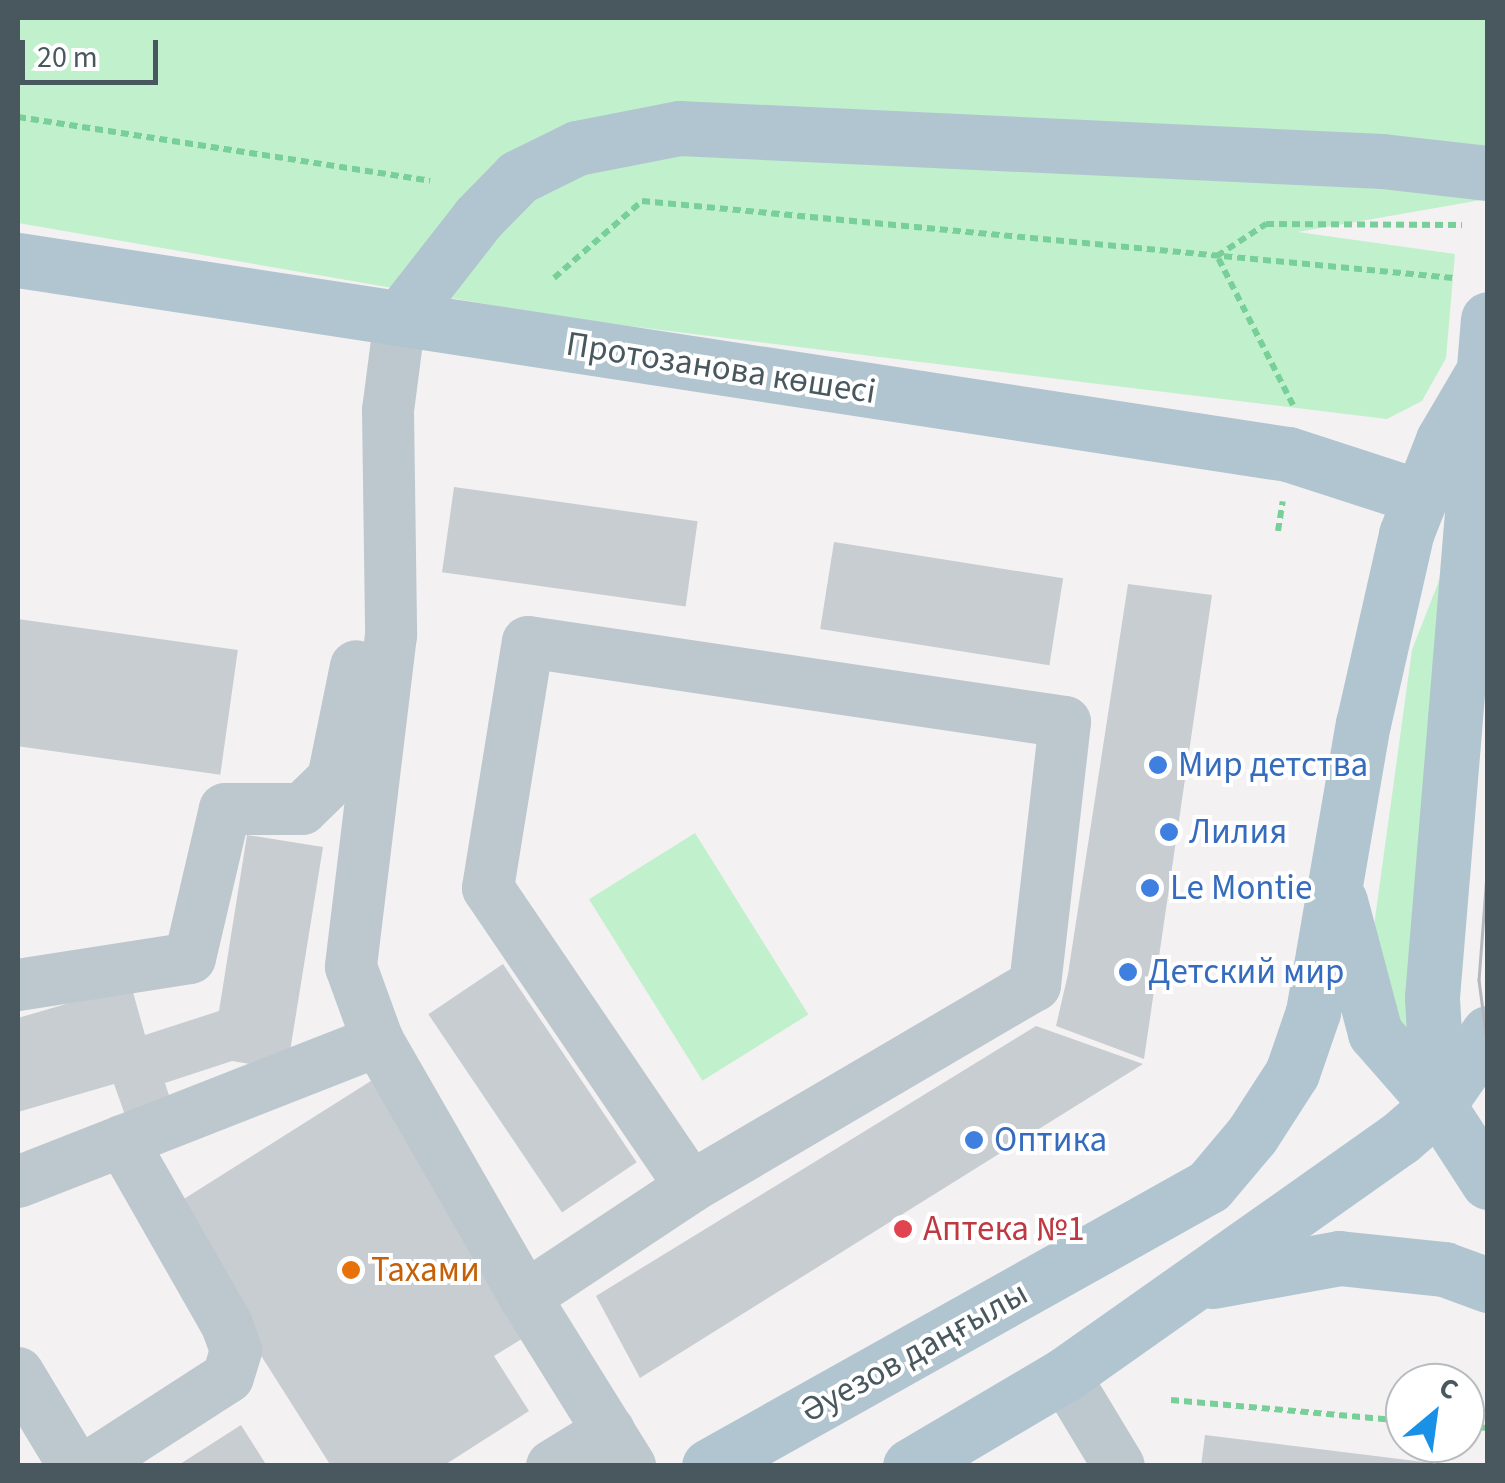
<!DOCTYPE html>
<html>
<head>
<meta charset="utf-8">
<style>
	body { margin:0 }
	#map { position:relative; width:1505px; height:1483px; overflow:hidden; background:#f4f1f2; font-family:"Source Sans 3",sans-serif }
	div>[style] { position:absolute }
	.green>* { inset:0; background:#c1f0cc; transform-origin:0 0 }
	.building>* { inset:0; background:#c8cdd1; transform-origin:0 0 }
	.path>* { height:6px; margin-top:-3px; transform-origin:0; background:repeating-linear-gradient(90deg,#78cf98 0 8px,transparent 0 13px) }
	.minor>* { height:52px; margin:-26px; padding:0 26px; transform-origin:26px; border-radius:26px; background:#bdc8ce }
	.major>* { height:55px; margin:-27.5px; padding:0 27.5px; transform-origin:27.5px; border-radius:27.5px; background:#b1c5d0 }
	.tram>* { height:2.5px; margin:-1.25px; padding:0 1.25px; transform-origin:1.25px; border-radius:1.25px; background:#b4b8bc }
	.dots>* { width:28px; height:28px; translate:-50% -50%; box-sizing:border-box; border:5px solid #fff; border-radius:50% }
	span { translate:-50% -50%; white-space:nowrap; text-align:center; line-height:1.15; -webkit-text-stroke:8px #fff; paint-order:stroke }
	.street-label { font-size:35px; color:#49585f }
	.shop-label { font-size:35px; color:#366cbe }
	.left { translate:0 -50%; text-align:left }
	.health-label { font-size:35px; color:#be3a42 }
	.food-label { font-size:35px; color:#c56008 }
	.frame { position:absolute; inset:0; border:20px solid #49585f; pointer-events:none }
	.north { position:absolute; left:1385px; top:1363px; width:100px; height:100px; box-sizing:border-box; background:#fff; border:2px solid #b6bcbf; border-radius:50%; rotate:29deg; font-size:28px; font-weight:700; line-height:40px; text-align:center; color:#49585f }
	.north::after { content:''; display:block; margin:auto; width:35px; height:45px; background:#1891e7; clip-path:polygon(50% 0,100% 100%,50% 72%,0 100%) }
	.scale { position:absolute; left:20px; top:40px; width:138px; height:45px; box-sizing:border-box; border:5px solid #49585f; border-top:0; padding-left:12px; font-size:30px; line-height:35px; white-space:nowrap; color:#49585f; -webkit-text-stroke:8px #fff; paint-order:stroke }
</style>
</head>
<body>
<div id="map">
	<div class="green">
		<div style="clip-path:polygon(18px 18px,1487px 18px,1487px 199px,1298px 232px,1455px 254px,1446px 358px,1422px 401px,1387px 419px,1082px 382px,572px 319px,18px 223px)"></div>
		<div style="clip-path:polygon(1447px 560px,1407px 1036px,1379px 988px,1373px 933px,1412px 650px)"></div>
		<div style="left:695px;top:833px;width:214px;height:125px;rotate:58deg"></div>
	</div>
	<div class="building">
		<div style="left:454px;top:487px;width:246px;height:86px;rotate:8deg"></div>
		<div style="left:834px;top:542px;width:232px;height:88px;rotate:9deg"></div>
		<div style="clip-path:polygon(1128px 584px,1212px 595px,1144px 1059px,1056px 1026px,1068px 974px)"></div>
		<div style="left:18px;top:619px;width:222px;height:126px;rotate:8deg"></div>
		<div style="clip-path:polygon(247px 835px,323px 847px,287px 1070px,232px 1061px,165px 1083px,176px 1117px,131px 1132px,114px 1084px,18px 1112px,18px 1018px,131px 985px,145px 1035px,219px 1011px)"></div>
		<div style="left:503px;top:964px;width:239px;height:90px;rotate:56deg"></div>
		<div style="clip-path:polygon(1036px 1026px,1143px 1064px,640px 1378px,596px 1296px)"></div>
		<div style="clip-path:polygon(374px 1079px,533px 1332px,494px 1356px,529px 1411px,443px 1466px,331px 1466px,168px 1209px)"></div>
		<div style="clip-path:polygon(241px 1425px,267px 1466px,177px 1466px)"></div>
		<div style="clip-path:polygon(1205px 1435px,1432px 1463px,1432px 1466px,1201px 1466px)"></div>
	</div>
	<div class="path">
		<div style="left:18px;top:117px;width:417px;rotate:8.8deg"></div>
		<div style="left:554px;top:278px;width:117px;rotate:-41.2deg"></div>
		<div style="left:642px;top:201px;width:815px;rotate:5.42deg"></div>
		<div style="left:1293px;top:405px;width:167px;rotate:-117deg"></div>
		<div style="left:1217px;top:256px;width:59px;rotate:-33.1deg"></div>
		<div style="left:1266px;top:224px;width:196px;rotate:0.3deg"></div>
		<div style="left:1278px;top:531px;width:30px;rotate:-81deg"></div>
		<div style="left:1171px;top:1400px;width:235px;rotate:5.1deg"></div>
		<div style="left:1465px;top:1426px;width:23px;rotate:5deg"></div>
	</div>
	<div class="minor">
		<div style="left:400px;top:318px;width:93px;rotate:97.4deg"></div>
		<div style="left:388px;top:410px;width:225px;rotate:89.2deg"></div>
		<div style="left:391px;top:635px;width:334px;rotate:96.9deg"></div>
		<div style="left:351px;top:967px;width:79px;rotate:70deg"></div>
		<div style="left:378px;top:1041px;width:295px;rotate:60.1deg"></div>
		<div style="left:525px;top:1297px;width:199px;rotate:58.1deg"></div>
		<div style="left:528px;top:642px;width:543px;rotate:8.47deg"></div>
		<div style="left:1065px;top:722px;width:265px;rotate:96.5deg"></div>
		<div style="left:1035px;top:985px;width:399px;rotate:149.6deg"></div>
		<div style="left:691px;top:1187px;width:361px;rotate:-124.2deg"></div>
		<div style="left:488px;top:888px;width:249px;rotate:-80.8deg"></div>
		<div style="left:18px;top:985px;width:174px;rotate:-8.9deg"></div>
		<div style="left:190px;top:958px;width:153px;rotate:-76.8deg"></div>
		<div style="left:225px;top:809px;width:77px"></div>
		<div style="left:302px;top:809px;width:43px;rotate:-44.1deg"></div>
		<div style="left:333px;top:779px;width:115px;rotate:-78.5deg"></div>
		<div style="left:18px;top:1182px;width:387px;rotate:-21.4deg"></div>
		<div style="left:525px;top:1297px;width:199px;rotate:-33.5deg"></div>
		<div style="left:18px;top:1373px;width:109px;rotate:58.9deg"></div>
		<div style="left:1064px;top:1375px;width:106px;rotate:58.9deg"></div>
		<div style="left:90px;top:1466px;width:164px;rotate:-32.8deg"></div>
		<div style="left:228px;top:1377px;width:28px;rotate:-73deg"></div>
		<div style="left:236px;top:1350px;width:27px;rotate:-110deg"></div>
		<div style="left:227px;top:1325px;width:212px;rotate:-119.7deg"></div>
		<div style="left:552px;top:1466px;width:67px;rotate:-31.6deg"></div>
	</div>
	<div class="major">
		<div style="left:18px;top:260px;width:1285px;rotate:8.69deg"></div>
		<div style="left:1288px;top:454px;width:139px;rotate:18deg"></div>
		<div style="left:400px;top:318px;width:127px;rotate:-52deg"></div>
		<div style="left:478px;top:218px;width:57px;rotate:-45.7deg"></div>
		<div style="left:518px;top:177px;width:66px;rotate:-26.2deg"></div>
		<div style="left:577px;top:148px;width:104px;rotate:-11.1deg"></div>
		<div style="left:679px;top:128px;width:704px;rotate:2.69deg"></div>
		<div style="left:1382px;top:161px;width:107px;rotate:6.5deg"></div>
		<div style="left:1340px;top:901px;width:137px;rotate:75.1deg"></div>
		<div style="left:1375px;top:1033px;width:96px;rotate:48.8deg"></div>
		<div style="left:1438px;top:1105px;width:92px;rotate:57deg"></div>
		<div style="left:1438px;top:1105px;width:108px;rotate:-93.2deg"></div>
		<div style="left:1432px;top:997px;width:680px;rotate:-85.28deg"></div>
		<div style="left:1213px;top:1281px;width:128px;rotate:-10.3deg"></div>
		<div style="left:1339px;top:1258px;width:106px;rotate:6deg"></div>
		<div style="left:1444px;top:1269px;width:47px;rotate:20deg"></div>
		<div style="left:709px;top:1466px;width:573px;rotate:-29.25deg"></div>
		<div style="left:1209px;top:1186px;width:67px;rotate:-49.9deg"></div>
		<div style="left:1252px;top:1135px;width:74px;rotate:-57.2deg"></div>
		<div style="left:1292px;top:1073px;width:65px;rotate:-71deg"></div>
		<div style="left:1313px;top:1012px;width:292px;rotate:-80.2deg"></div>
		<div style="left:1363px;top:724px;width:195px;rotate:-77.2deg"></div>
		<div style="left:1406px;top:534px;width:101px;rotate:-68.5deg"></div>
		<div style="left:1443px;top:440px;width:81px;rotate:-59.6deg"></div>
		<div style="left:910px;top:1466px;width:179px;rotate:-30.6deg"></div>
		<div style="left:1064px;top:1375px;width:411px;rotate:-35.2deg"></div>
		<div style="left:1400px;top:1138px;width:50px;rotate:-41deg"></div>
		<div style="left:1438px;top:1105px;width:88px;rotate:-55.2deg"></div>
	</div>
	<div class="tram">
		<div style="left:1488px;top:861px;width:119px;rotate:94.3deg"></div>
		<div style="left:1479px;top:980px;width:70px;rotate:82.6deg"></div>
	</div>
	<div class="dots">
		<div style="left:1158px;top:765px;background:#3f7fe0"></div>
		<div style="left:1169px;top:832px;background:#3f7fe0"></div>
		<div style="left:1150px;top:888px;background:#3f7fe0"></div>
		<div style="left:1128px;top:972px;background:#3f7fe0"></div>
		<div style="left:974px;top:1140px;background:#3f7fe0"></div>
		<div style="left:903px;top:1229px;background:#e0444e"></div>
		<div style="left:351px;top:1270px;background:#e8710a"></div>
	</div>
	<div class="street-label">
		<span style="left:721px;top:368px;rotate:9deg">Протозанова көшесі</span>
		<span style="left:914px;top:1352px;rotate:-29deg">Әуезов даңғылы</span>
	</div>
	<div class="shop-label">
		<span class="left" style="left:1178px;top:765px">Мир детства</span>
		<span class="left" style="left:1189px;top:832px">Лилия</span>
		<span class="left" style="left:1170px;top:888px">Le Montie</span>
		<span class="left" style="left:1148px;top:972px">Детский мир</span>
		<span class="left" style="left:994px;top:1140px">Оптика</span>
	</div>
	<div class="health-label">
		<span class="left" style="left:923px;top:1229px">Аптека №1</span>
	</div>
	<div class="food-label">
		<span class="left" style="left:371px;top:1270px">Тахами</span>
	</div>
	<div class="frame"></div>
	<div class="north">С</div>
	<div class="scale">20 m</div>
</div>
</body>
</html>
